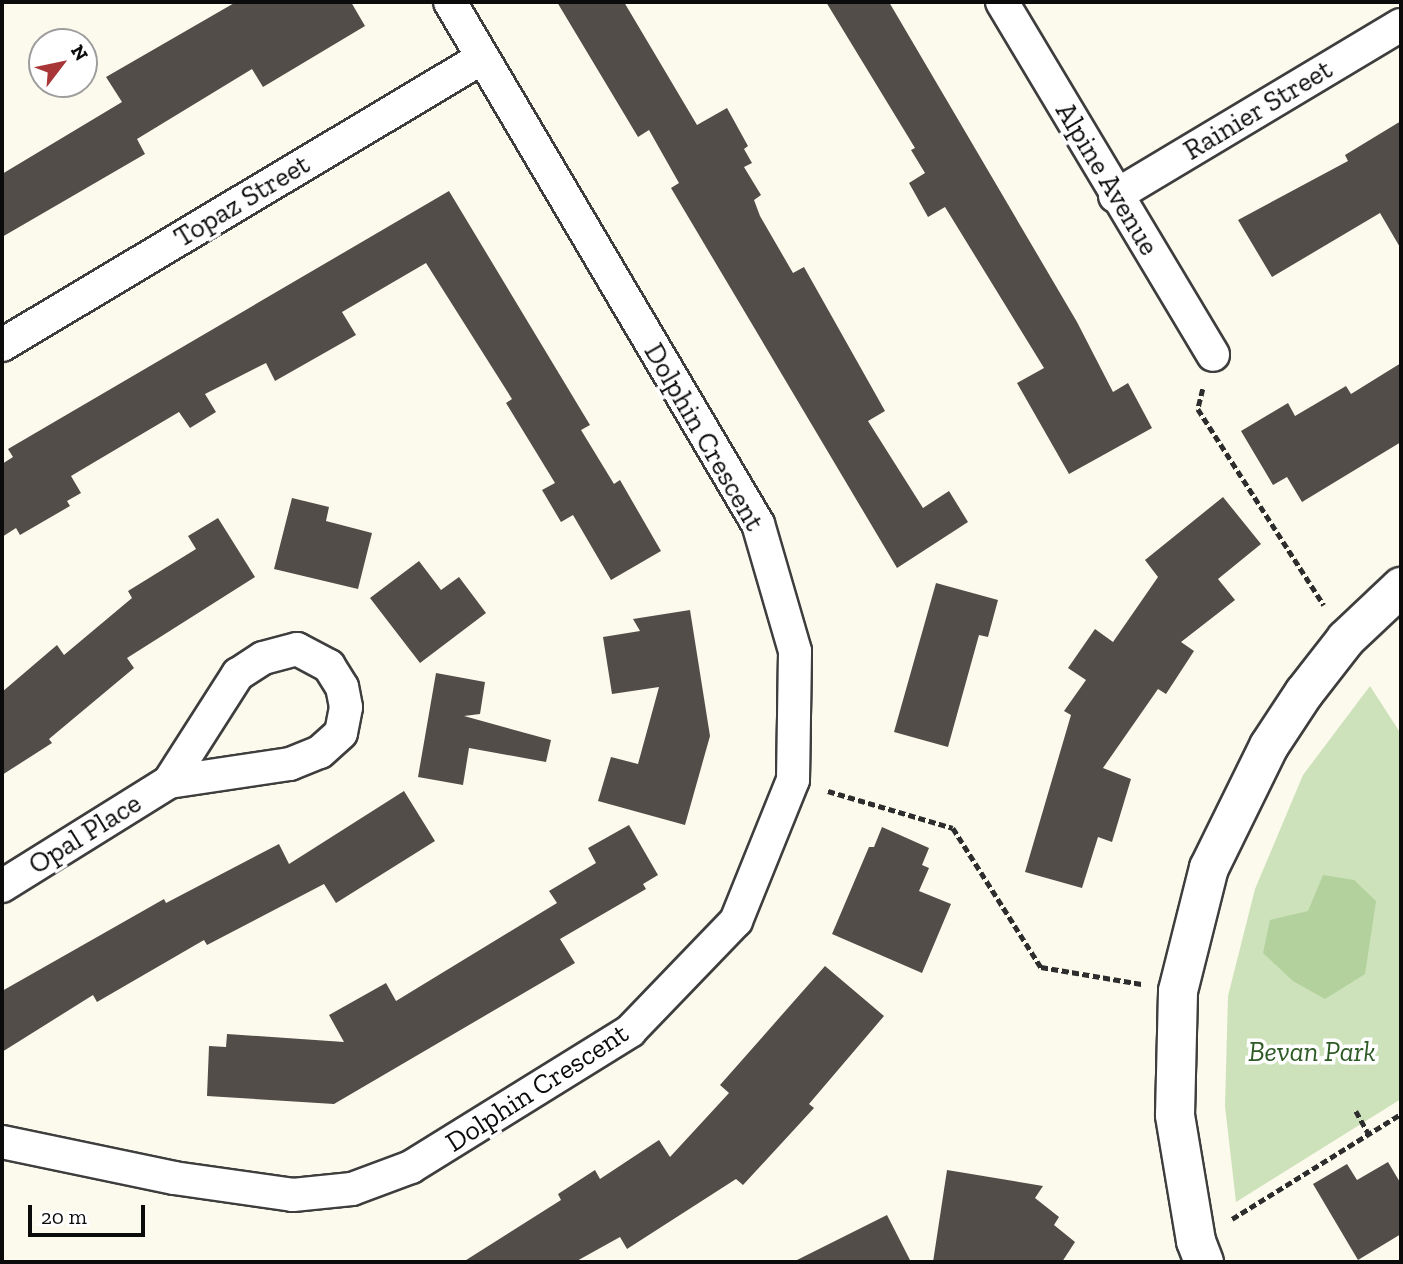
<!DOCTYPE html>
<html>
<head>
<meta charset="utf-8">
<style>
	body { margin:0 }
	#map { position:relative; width:1403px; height:1264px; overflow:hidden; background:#fcfaec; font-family:"Zilla Slab",serif }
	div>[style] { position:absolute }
	.green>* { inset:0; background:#cde2ba }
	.forest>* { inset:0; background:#b2d19c }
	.building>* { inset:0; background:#524d49 }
	.path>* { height:4.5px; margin-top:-2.25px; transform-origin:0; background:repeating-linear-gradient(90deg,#2d2d2d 0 7px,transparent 0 10.5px) }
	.roads { filter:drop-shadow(2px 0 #3e3e3e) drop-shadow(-2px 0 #3e3e3e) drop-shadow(0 2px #3e3e3e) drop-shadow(0 -2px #3e3e3e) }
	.minor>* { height:32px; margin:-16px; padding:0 16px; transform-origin:16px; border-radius:16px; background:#fff }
	.tertiary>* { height:38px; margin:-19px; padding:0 19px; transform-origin:19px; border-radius:19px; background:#fff }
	span { translate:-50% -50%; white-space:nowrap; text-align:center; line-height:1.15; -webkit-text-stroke:7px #fff; paint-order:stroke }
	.street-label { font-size:28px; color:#0b0b0b }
	.park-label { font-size:28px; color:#2e5a25; font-style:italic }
	.frame { position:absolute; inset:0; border:4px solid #0b0b0b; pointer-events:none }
	.north { position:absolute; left:28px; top:28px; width:70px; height:70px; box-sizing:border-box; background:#fff; border:2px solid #9d9d9d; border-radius:50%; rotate:58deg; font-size:19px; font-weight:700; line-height:28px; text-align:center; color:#0b0b0b }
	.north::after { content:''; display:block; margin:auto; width:24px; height:32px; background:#a83637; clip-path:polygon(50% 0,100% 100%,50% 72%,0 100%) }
	.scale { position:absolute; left:28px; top:1205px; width:117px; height:32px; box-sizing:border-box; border:4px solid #0b0b0b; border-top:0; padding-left:9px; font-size:21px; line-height:24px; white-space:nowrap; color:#0b0b0b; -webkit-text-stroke:5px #fff; paint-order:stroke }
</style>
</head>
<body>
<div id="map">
	<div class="green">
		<div style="clip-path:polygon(1370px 686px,1401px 734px,1401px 1099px,1236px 1202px,1225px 1106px,1228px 996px,1255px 889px,1303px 775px)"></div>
	</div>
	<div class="forest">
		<div style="clip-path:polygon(1323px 875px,1354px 880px,1376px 901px,1365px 974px,1325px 999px,1293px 981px,1263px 953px,1270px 920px,1308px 911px)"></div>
	</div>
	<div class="building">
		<div style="clip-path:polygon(236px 2px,351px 2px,365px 26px,263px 87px,252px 69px,137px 139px,145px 154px,2px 237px,2px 174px,122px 102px,106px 77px)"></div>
		<div style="clip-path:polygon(557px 2px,624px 2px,697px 125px,727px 108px,748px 146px,744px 149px,752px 163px,744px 167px,761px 195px,754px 200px,760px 216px,793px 273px,804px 267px,885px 411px,868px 421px,923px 508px,949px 491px,968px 522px,897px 568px,671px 188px,679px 183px,649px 130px,638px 137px)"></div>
		<div style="clip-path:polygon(826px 2px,889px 2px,1077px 322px,1113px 392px,1128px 383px,1152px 428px,1069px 474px,1017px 383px,1044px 368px,945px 207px,928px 217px,909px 183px,925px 173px,911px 150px,915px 148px)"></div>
		<div style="clip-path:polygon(1401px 121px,1401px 249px,1380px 213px,1272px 277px,1238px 220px,1348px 161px,1345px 155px)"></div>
		<div style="clip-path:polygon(449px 191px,590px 425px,581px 430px,614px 484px,620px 480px,661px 551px,611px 580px,573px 515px,561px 522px,542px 490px,555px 483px,506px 403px,512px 399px,426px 263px,342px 312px,356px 335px,275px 381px,266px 363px,205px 394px,216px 412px,190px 428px,179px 412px,71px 476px,81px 493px,67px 501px,70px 506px,20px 535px,16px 528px,2px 537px,2px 464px,13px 457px,8px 449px)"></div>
		<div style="clip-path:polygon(1401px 363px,1401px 442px,1302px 502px,1287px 477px,1273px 485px,1241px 431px,1288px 403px,1295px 416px,1346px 386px,1351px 394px)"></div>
		<div style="clip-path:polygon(1223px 497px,1261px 544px,1218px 579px,1235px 600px,1181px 642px,1194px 651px,1166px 694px,1158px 689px,1103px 768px,1131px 779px,1112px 842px,1098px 837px,1082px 888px,1025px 872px,1071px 715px,1064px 711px,1086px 680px,1068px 668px,1095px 629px,1113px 642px,1158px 577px,1145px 560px)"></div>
		<div style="clip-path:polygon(292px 498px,329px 507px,326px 521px,372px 533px,358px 589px,274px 569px)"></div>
		<div style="clip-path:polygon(218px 518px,255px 577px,127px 658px,134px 668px,49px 739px,52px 743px,2px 775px,2px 692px,57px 645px,64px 655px,132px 598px,128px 591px,196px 549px,188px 536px)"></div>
		<div style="clip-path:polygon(419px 561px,441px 590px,459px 577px,486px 613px,420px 663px,370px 598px)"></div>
		<div style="clip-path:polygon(936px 583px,998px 600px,988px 637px,979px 635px,948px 747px,894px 732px)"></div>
		<div style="clip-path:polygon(690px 610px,710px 736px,685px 825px,598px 801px,611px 757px,638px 764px,659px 687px,612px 694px,603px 637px,640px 631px,633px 619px)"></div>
		<div style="clip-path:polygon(436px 673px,485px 682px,480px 714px,464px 716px,551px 740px,546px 762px,469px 748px,463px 785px,418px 777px)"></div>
		<div style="clip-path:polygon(404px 791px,435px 841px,336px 903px,324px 884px,207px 945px,204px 940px,97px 1002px,93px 995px,2px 1052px,2px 991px,164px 899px,166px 903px,279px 844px,289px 864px)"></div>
		<div style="clip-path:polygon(629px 825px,658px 875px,643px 884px,646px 889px,560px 939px,575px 963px,334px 1104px,207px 1096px,209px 1046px,226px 1047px,227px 1034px,344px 1042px,329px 1015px,386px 983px,396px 1001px,557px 903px,549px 891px,596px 863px,588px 848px)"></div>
		<div style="clip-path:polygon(882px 827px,929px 848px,922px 865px,929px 868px,919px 891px,951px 904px,922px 973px,832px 934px,869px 847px,874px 847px)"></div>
		<div style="clip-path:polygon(825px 966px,884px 1016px,809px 1104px,814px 1108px,743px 1185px,736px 1179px,627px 1249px,620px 1237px,575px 1262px,463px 1262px,561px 1200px,558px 1194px,595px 1170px,600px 1179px,659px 1140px,670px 1157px,729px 1093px,720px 1085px)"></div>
		<div style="clip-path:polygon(1388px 1162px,1401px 1184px,1401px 1234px,1358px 1260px,1313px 1184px,1347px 1164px,1357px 1180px)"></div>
		<div style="clip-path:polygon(947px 1170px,1043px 1186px,1035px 1198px,1059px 1217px,1054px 1225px,1075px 1242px,1062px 1262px,933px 1262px)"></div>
		<div style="clip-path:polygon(887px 1215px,911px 1262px,793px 1262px)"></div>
	</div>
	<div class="path">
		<div style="left:1203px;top:389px;width:21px;rotate:104deg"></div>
		<div style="left:1198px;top:409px;width:233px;rotate:57.3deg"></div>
		<div style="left:828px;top:791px;width:130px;rotate:16.5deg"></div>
		<div style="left:953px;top:828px;width:165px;rotate:57.7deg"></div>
		<div style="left:1041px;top:967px;width:102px;rotate:9.6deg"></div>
		<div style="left:1356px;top:1111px;width:26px;rotate:61deg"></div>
		<div style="left:1232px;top:1219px;width:199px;rotate:-31.9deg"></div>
	</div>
	<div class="roads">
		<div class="minor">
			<div style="left:1002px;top:2px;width:411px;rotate:59.1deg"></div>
			<div style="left:1115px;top:196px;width:333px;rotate:-30.9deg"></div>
			<div style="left:2px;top:345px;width:559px;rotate:-30.88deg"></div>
			<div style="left:2px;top:886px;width:197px;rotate:-31.9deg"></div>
			<div style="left:169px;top:782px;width:122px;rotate:-8.5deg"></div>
			<div style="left:290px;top:764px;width:32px;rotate:-22deg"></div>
			<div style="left:320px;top:752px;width:28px;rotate:-42deg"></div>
			<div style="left:341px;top:733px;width:26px;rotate:-79deg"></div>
			<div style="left:346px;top:707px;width:20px;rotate:-101deg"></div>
			<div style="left:342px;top:687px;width:25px;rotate:-122deg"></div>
			<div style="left:329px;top:666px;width:36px;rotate:-152deg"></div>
			<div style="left:297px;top:649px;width:35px;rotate:165deg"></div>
			<div style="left:263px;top:658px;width:30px;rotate:147deg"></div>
			<div style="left:238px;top:674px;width:128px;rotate:122.6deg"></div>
			<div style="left:2px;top:1142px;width:176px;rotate:11.8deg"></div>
			<div style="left:174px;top:1178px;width:120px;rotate:8.1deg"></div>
			<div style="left:293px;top:1195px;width:59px;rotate:-5.8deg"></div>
			<div style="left:352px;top:1189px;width:63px;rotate:-20.4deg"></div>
			<div style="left:411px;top:1167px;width:258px;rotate:-31.8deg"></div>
			<div style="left:630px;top:1031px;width:153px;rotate:-46.1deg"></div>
			<div style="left:736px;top:921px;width:152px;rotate:-68deg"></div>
			<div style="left:793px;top:780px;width:129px;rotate:-89.1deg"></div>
			<div style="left:795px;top:651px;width:132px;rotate:-106.2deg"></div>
			<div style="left:758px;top:524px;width:606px;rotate:-120.54deg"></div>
		</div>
		<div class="tertiary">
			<div style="left:1204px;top:1262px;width:22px;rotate:-111deg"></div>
			<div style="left:1196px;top:1241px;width:128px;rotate:-99.5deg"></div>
			<div style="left:1175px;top:1115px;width:124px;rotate:-88.6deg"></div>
			<div style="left:1178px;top:991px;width:127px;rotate:-75.9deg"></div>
			<div style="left:1209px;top:868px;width:136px;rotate:-63.8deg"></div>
			<div style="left:1269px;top:746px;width:64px;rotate:-56.6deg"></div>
			<div style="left:1304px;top:693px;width:68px;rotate:-52.1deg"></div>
			<div style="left:1346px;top:639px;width:76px;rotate:-43.4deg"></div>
		</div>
	</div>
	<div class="street-label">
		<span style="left:1258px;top:110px;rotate:-31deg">Rainier Street</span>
		<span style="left:1107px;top:179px;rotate:59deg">Alpine Avenue</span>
		<span style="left:242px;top:201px;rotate:-31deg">Topaz Street</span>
		<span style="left:704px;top:437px;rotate:60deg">Dolphin Crescent</span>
		<span style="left:85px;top:834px;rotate:-32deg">Opal Place</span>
		<span style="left:537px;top:1088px;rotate:-33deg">Dolphin Crescent</span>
	</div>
	<div class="park-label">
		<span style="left:1312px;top:1052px">Bevan Park</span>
	</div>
	<div class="frame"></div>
	<div class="north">N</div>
	<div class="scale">20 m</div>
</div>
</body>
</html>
